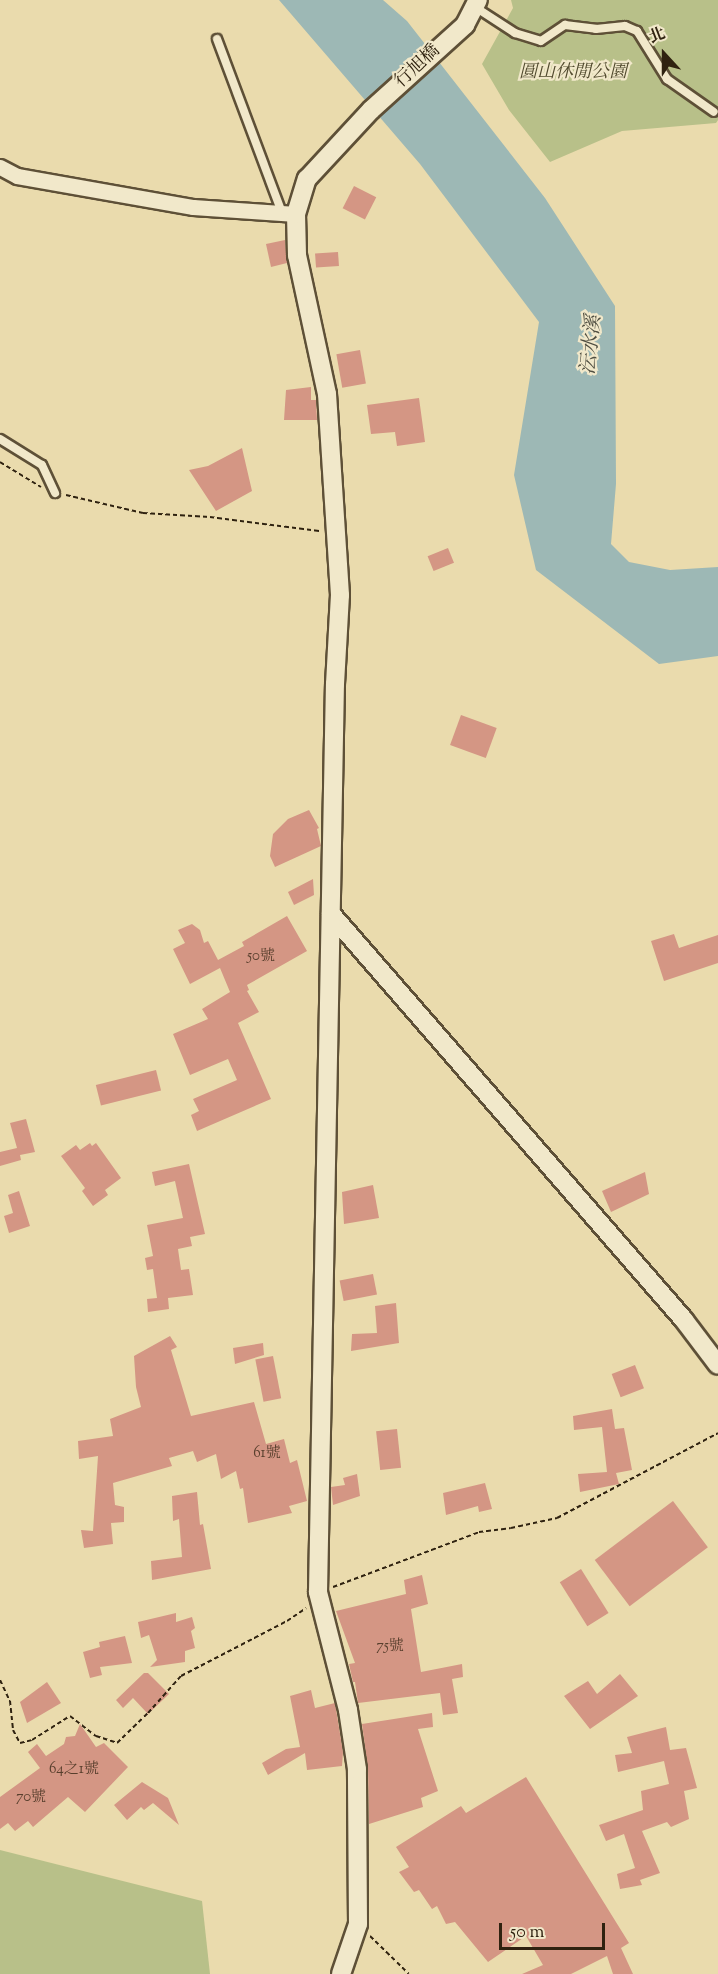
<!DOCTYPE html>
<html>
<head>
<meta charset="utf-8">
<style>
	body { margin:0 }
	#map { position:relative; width:718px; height:1974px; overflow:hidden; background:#eadbad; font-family:"Sorts Mill Goudy","Noto Serif TC",serif }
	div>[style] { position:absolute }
	.green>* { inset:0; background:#b8c089 }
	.water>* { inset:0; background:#9db8b5 }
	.building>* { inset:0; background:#d49684; transform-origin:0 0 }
	.path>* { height:2px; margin-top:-1px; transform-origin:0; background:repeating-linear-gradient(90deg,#2f2210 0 4.5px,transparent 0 7.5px) }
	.roads { filter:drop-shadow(2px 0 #5e5037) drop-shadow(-2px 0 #5e5037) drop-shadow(0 2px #5e5037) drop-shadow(0 -2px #5e5037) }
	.service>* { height:8px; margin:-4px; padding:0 4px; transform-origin:4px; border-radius:4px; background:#f1e8ca }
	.minor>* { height:15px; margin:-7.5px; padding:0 7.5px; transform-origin:7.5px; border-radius:7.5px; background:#f1e8ca }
	.tertiary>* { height:18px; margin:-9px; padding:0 9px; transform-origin:9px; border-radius:9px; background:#f1e8ca }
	span { translate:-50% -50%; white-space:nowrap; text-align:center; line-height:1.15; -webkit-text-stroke:4.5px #f1e8ca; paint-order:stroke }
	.number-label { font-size:15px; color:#583f2d }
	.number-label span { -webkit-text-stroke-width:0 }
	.street-label { font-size:18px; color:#2f2210 }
	.park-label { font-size:18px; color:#514a2e; font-style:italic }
	.water-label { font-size:20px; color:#504f42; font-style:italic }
	.north { position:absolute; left:634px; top:24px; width:60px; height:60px; -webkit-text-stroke:4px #f1e8ca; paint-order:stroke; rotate:339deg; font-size:16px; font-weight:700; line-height:24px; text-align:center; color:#2f2210 }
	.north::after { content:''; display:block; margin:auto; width:21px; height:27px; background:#2f2210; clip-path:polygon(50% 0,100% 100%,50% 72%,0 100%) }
	.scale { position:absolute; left:499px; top:1923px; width:106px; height:27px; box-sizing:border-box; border:3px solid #2f2210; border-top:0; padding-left:8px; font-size:18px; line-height:21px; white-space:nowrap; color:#2f2210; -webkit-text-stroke:4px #f1e8ca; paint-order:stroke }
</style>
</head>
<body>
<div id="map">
	<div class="green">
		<div style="clip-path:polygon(511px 0,718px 0,718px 120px,716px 123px,622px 131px,550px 162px,509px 110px,482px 64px,513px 8px)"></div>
		<div style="clip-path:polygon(0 1850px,202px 1901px,210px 1974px,0 1974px)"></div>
	</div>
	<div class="water">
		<div style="clip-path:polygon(279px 0,383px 0,407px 21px,545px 198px,615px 306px,616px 484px,611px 544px,629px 562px,670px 570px,718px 567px,718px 656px,659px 664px,536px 570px,514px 475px,539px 322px,420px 164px)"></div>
	</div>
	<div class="building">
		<div style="left:354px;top:186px;width:25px;height:25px;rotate:27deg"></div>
		<div style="clip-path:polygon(285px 240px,287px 263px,271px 267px,266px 244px)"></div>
		<div style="left:338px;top:252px;width:14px;height:23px;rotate:86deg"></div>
		<div style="left:360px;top:350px;width:34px;height:24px;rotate:80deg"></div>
		<div style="clip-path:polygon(311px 387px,311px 400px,316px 400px,317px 420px,284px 420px,286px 390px)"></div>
		<div style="clip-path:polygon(419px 398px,425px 442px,397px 446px,395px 432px,371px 434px,367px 405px)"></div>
		<div style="clip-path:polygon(242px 448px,252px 491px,216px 511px,189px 470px,208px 466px)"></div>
		<div style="left:448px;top:548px;width:16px;height:22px;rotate:68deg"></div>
		<div style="left:461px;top:715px;width:38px;height:32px;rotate:20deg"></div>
		<div style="clip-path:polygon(309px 810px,319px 828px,317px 829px,321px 846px,275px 867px,270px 856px,273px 834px,288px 819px)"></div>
		<div style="clip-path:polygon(313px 879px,314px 895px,294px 905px,288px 892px)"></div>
		<div style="clip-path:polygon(287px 916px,307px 951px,247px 985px,249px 990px,247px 991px,259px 1012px,238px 1023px,271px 1099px,197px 1131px,191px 1115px,199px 1111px,193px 1099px,237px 1080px,228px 1059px,190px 1075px,173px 1034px,208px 1019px,202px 1009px,230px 992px,220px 968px,190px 984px,173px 949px,185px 943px,178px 930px,192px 924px,200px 930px,204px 943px,208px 941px,218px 960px,244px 946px,242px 942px)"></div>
		<div style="clip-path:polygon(674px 934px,679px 948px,718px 935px,718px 963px,664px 981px,651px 941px)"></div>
		<div style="left:156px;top:1070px;width:21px;height:62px;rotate:76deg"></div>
		<div style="clip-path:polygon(26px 1119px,35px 1152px,20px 1155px,21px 1160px,0 1166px,0 1152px,17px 1148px,10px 1123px)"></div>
		<div style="clip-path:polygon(90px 1143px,92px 1146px,96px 1143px,121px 1178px,105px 1190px,108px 1195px,93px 1206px,82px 1191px,85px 1188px,61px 1156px,76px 1145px,80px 1150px)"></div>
		<div style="clip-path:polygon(189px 1164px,205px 1234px,190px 1237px,192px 1246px,178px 1249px,181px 1270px,189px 1269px,193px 1295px,168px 1298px,169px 1309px,148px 1312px,147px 1299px,157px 1298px,153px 1269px,147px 1270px,145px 1258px,153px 1256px,147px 1225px,183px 1218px,175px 1181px,155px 1186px,152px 1172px)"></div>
		<div style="clip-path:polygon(645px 1172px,649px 1194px,611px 1212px,602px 1191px)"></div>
		<div style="clip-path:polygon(373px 1185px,379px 1218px,344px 1224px,342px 1192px)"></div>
		<div style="clip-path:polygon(19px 1191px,30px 1226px,9px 1233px,4px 1216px,13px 1213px,8px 1195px)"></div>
		<div style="left:373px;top:1274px;width:21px;height:34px;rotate:79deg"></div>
		<div style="clip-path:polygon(396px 1303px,399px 1343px,351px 1351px,352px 1334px,377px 1333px,375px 1306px)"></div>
		<div style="clip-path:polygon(170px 1336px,177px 1347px,171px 1350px,191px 1416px,254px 1402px,266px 1444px,284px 1439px,290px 1463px,297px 1460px,307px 1501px,289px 1506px,292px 1513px,248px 1523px,243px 1488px,240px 1489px,236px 1471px,221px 1479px,216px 1454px,197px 1462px,193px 1451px,169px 1458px,172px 1466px,113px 1483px,115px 1505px,124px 1507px,124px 1522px,111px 1523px,113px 1544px,84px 1548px,81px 1530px,93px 1531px,98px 1456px,79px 1459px,78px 1441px,113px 1436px,110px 1419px,141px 1407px,136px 1387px,134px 1356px)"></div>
		<div style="clip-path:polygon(263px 1343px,264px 1355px,235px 1364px,233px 1348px)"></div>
		<div style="left:273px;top:1356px;width:43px;height:18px;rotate:79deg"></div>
		<div style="left:635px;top:1365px;width:25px;height:25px;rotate:69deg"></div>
		<div style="clip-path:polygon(612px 1409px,615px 1429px,624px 1428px,632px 1470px,616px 1473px,619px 1484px,580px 1492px,578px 1474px,607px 1472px,602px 1427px,574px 1430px,573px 1416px)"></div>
		<div style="left:397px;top:1429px;width:39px;height:21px;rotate:84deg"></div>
		<div style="clip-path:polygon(357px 1474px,360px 1496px,333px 1505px,331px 1487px,345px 1485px,343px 1478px)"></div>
		<div style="clip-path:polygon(485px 1483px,492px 1509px,479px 1512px,478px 1506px,446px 1515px,443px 1493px)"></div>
		<div style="clip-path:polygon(197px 1492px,200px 1525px,203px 1524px,211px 1569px,152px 1580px,151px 1561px,182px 1557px,179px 1519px,173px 1521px,172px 1496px)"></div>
		<div style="left:673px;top:1501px;width:58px;height:98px;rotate:53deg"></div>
		<div style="left:581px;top:1569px;width:52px;height:25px;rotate:58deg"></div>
		<div style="clip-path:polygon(422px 1575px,428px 1604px,411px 1609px,421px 1672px,462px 1664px,463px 1677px,452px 1679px,458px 1713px,443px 1715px,440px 1693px,358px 1703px,355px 1682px,353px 1682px,349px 1664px,355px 1663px,336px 1611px,406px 1594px,404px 1580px)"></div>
		<div style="clip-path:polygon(176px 1613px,176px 1622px,192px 1617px,195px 1628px,191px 1631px,195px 1648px,185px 1651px,185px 1662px,150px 1667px,157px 1660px,149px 1635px,141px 1638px,138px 1622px)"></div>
		<div style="clip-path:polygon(125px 1636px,132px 1663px,100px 1667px,102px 1675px,90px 1678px,83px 1652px,100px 1647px,99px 1642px)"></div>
		<div style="clip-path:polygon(144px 1673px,148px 1673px,169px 1694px,148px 1714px,133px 1698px,123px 1708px,116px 1700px)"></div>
		<div style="clip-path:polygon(620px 1674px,638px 1696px,590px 1729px,564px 1696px,588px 1681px,597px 1694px)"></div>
		<div style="clip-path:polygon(47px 1682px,61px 1703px,27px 1723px,20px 1702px)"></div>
		<div style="clip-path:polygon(311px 1690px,315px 1708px,335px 1703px,343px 1752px,342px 1766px,307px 1770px,305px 1753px,268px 1775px,262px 1763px,286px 1749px,300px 1747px,290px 1696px)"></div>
		<div style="clip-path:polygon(432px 1713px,433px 1727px,418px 1729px,438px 1791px,421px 1798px,423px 1807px,369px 1824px,368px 1769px,362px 1724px)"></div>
		<div style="clip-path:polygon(80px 1724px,96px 1747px,104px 1743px,128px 1767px,85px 1812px,68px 1797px,33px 1827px,28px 1821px,15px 1831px,8px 1823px,0 1829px,0 1797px,40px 1768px,28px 1752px,37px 1744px,46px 1756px,64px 1744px,66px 1737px,75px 1736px)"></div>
		<div style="clip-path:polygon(666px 1727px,670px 1750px,686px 1748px,697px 1788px,684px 1791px,689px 1819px,671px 1827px,667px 1822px,642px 1831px,660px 1873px,640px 1880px,642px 1885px,620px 1889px,617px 1874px,635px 1868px,624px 1834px,606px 1841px,599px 1825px,643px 1810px,641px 1791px,669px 1784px,664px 1761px,618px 1772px,615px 1755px,632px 1753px,627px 1737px)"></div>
		<div style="clip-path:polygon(526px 1777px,629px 1943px,621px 1948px,633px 1974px,613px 1974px,607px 1956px,571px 1974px,522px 1974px,543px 1965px,526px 1936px,488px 1962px,455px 1922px,446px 1924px,437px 1906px,432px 1909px,419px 1890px,414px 1892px,399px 1872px,409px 1867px,396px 1847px,461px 1806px,466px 1813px)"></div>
		<div style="clip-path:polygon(142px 1782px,168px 1798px,179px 1825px,153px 1803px,144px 1810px,141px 1807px,127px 1820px,114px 1805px)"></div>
	</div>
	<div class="path">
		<div style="left:0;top:462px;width:48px;rotate:31.4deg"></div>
		<div style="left:66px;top:495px;width:79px;rotate:13.2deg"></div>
		<div style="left:143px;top:513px;width:67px;rotate:3.4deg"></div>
		<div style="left:210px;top:517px;width:110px;rotate:7.3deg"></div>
		<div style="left:333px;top:1587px;width:156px;rotate:-20.6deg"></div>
		<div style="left:479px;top:1532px;width:32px;rotate:-7deg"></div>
		<div style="left:511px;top:1528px;width:47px;rotate:-12.3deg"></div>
		<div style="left:557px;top:1518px;width:182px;rotate:-27.8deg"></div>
		<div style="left:0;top:1680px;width:23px;rotate:65deg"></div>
		<div style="left:10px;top:1701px;width:29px;rotate:84deg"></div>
		<div style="left:13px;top:1730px;width:15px;rotate:62deg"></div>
		<div style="left:20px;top:1743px;width:12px;rotate:-14deg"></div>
		<div style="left:32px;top:1740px;width:45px;rotate:-32.3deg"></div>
		<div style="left:70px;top:1716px;width:33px;rotate:38deg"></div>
		<div style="left:96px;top:1736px;width:22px;rotate:18deg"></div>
		<div style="left:117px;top:1743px;width:43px;rotate:-44.1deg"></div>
		<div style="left:148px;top:1713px;width:50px;rotate:-48.3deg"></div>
		<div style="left:181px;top:1676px;width:119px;rotate:-27.4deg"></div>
		<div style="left:287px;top:1621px;width:23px;rotate:-34deg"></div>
		<div style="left:370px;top:1936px;width:54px;rotate:44.3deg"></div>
	</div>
	<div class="roads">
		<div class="service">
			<div style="left:475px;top:7px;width:48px;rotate:33deg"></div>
			<div style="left:515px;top:33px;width:27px;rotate:17deg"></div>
			<div style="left:541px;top:41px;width:29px;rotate:-34deg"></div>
			<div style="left:565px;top:25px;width:31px;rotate:7deg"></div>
			<div style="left:596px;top:29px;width:29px;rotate:-6deg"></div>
			<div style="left:625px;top:26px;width:13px;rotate:23deg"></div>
			<div style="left:637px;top:31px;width:57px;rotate:58deg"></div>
			<div style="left:667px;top:79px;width:57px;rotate:35.1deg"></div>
			<div style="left:217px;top:39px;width:186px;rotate:69.5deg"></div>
			<div style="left:0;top:439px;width:49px;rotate:31.8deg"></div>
			<div style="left:42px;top:465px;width:31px;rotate:65deg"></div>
		</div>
		<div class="minor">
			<div style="left:0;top:167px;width:19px;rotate:28deg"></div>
			<div style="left:17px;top:176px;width:179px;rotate:10deg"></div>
			<div style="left:193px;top:207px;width:103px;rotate:3.9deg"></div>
		</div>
		<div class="tertiary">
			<div style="left:331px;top:914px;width:538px;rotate:48.99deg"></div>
			<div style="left:684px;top:1320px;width:56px;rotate:52.9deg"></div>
			<div style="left:341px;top:1974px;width:53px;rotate:-71.2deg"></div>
			<div style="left:358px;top:1924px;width:155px;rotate:-90.4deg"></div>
			<div style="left:357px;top:1769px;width:60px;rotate:-98.7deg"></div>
			<div style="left:348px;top:1710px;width:122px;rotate:-104.3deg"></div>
			<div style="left:318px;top:1592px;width:908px;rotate:-88.93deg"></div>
			<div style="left:335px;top:684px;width:89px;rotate:-86.8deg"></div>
			<div style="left:340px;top:595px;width:201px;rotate:-93.7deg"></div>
			<div style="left:327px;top:394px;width:142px;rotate:-102.2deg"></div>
			<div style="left:297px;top:255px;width:41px;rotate:-91.4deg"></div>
			<div style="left:296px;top:214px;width:37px;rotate:-73deg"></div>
			<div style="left:307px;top:179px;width:94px;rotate:-47.2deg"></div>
			<div style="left:371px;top:110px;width:127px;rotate:-42.1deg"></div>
			<div style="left:465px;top:25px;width:28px;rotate:-63deg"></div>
		</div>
	</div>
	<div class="number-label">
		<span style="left:261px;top:957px">50號</span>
		<span style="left:267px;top:1454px">61號</span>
		<span style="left:390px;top:1647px">75號</span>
		<span style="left:74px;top:1770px">64之1號</span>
		<span style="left:31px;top:1798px">70號</span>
	</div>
	<div class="street-label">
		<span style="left:418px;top:67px;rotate:-43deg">行旭橋</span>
	</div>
	<div class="park-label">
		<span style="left:573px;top:73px">圓山休閒公園</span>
	</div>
	<div class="water-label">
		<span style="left:592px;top:345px;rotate:-84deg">沄水溪</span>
	</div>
	<div class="north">北</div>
	<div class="scale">50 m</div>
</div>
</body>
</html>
